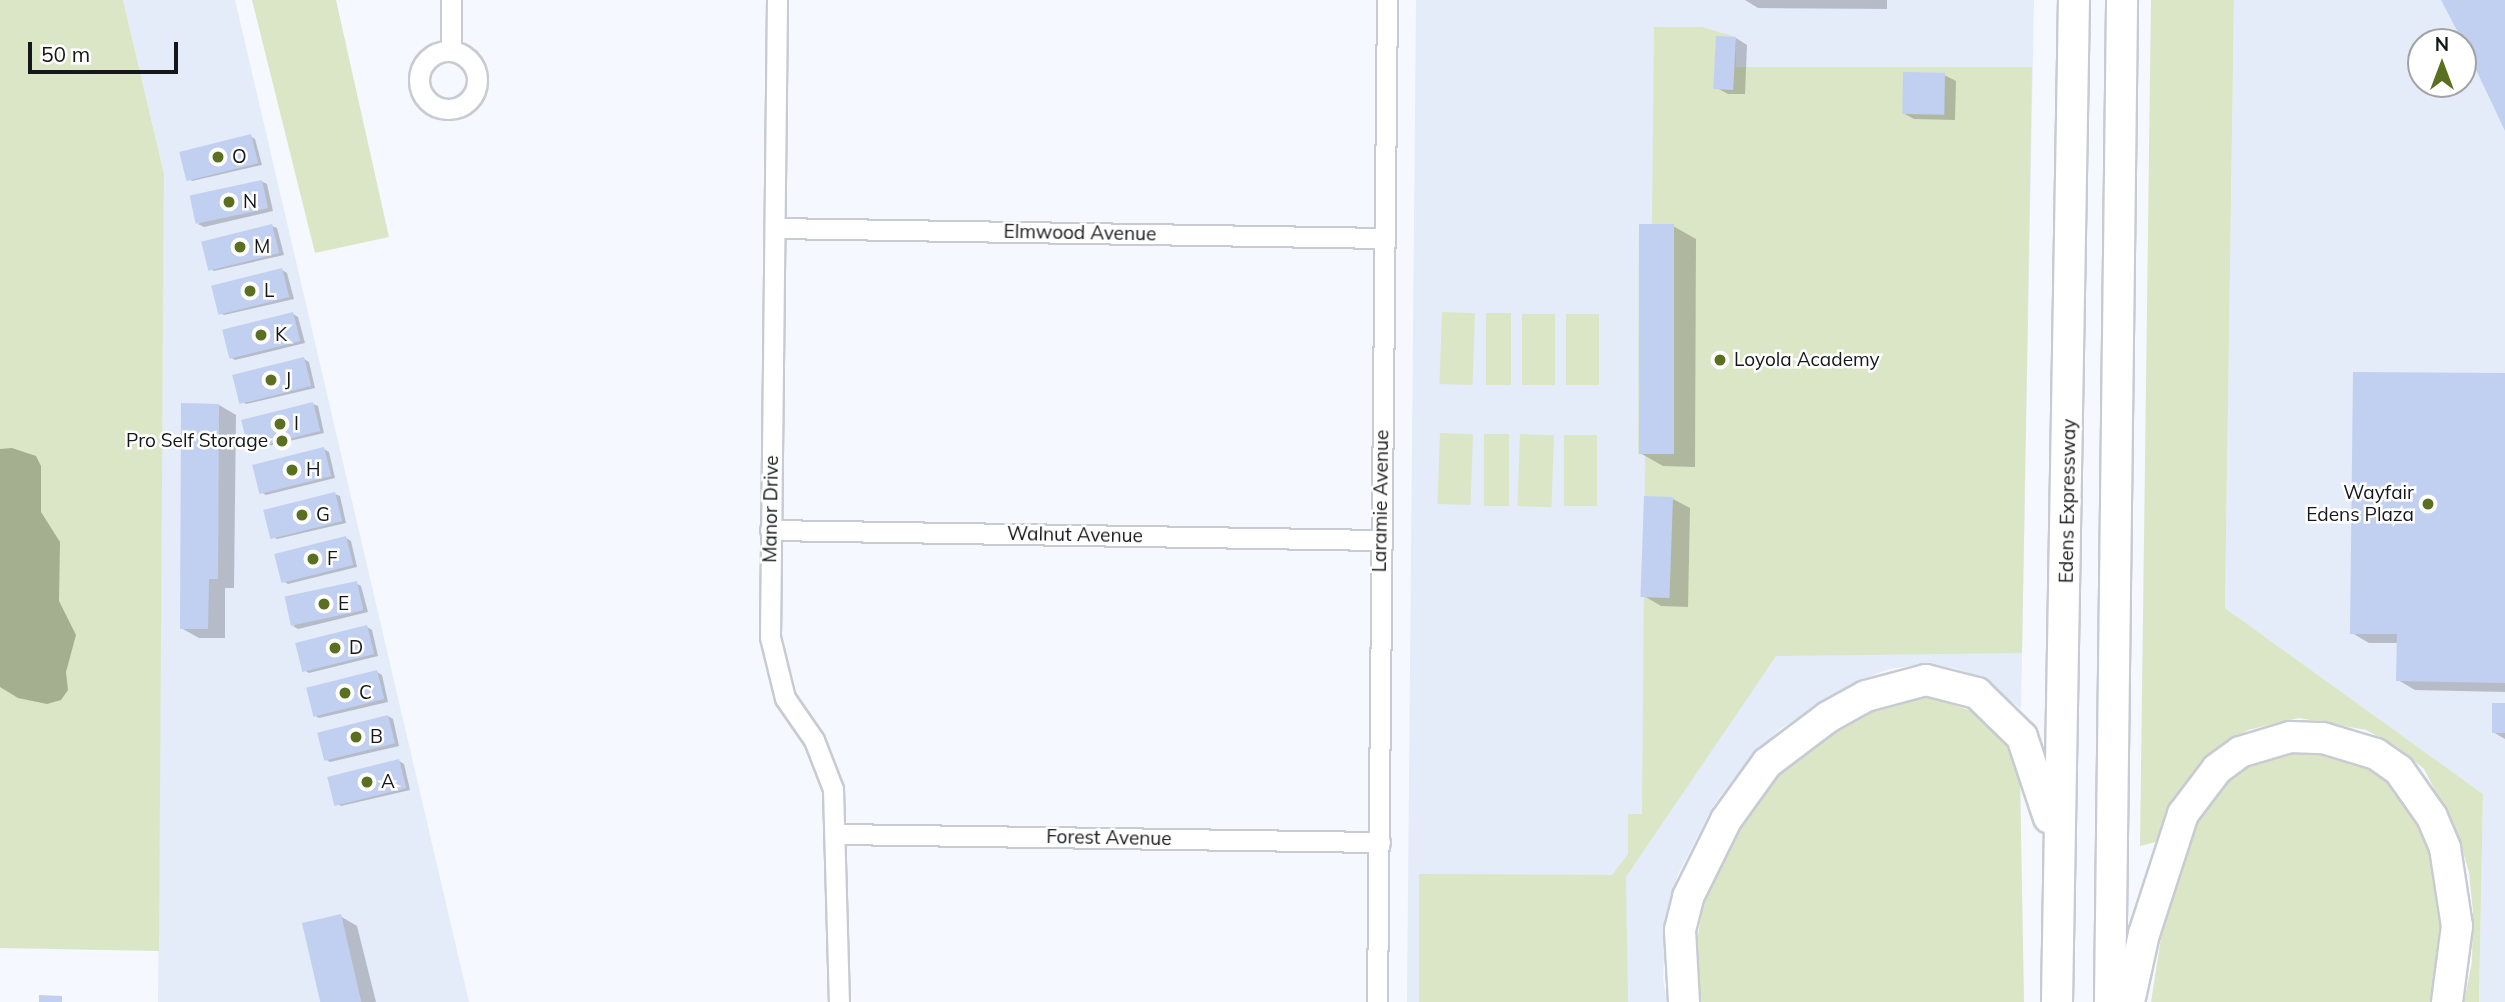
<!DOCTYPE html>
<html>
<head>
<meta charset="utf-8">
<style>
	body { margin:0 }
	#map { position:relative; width:2505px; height:1002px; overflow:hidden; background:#f5f8fe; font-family:Mulish,sans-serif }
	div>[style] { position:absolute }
	.built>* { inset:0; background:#e4ebf9 }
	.green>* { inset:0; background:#dbe6c6; transform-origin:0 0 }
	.water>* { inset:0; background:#a3af8e }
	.shadow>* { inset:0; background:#0003 }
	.building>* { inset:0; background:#c1d0f1; transform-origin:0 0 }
	.roads { filter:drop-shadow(2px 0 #c8cbd2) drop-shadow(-2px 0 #c8cbd2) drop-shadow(0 2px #c8cbd2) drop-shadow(0 -2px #c8cbd2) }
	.minor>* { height:19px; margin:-9.5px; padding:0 9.5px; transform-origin:9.5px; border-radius:9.5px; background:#fff }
	.minor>.ring { margin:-9.5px; padding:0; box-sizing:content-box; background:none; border:19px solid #fff; border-radius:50% }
	.highway>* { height:30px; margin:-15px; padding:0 15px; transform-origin:15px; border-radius:15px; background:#fff }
	.dots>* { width:19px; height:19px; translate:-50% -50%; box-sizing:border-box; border:4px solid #fff; border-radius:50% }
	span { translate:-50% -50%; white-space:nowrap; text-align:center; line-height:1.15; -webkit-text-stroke:5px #fff; paint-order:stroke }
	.poi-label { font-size:19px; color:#16171a }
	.left { translate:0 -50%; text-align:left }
	.right { translate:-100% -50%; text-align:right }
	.street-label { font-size:19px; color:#16171a }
	.north { position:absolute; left:2407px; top:28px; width:70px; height:70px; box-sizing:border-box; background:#fff; border:2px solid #a2a2a3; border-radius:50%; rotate:0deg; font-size:19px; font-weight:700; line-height:28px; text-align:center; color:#16171a }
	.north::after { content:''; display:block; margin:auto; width:24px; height:32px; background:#5a7020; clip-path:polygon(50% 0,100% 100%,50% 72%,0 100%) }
	.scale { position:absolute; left:28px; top:42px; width:150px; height:32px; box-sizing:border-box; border:4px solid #16171a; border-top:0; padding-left:9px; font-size:21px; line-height:24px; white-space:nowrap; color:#16171a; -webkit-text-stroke:5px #fff; paint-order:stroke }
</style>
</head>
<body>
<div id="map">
	<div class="built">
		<div style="clip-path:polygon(123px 0,235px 0,469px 1002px,158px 1002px,164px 174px)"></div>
		<div style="clip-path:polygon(1416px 0,2034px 0,2021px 709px,1985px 680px,1955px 668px,1923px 664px,1889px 669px,1851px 684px,1780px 729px,1748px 760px,1713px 806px,1677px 876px,1665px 927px,1663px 979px,1667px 1002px,1407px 1002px)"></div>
		<div style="clip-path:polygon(evenodd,2234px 0,2505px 0,2505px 1002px,2479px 1002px,2483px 794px,2225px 608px,2234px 0,2421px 42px,2463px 42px,2463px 84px,2421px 84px,2421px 42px)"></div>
	</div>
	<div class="green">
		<div style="clip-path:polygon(0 0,123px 0,164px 174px,159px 951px,0 948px)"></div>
		<div style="clip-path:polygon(252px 0,336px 0,389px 237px,315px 253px)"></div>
		<div style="clip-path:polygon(2151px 0,2234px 0,2225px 608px,2483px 794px,2479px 1002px,2464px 1002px,2472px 962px,2473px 912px,2469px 872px,2457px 833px,2424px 769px,2396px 746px,2366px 730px,2299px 718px,2248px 730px,2203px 760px,2174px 800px,2156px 842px,2140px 846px)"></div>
		<div style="clip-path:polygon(1654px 27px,1702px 27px,1736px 37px,1736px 67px,2032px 67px,2022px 653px,1776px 656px,1626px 877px,1628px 1002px,1419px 1002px,1419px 874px,1612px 875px,1628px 854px,1628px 814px,1642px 814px,1645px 455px,1638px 454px,1639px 224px,1652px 224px)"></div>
		<div style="left:1442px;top:312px;width:33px;height:72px;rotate:2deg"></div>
		<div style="left:1486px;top:313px;width:25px;height:72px"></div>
		<div style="left:1522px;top:314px;width:33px;height:71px"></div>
		<div style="left:1566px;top:314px;width:33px;height:71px"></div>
		<div style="left:1440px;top:433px;width:33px;height:71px;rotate:2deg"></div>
		<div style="left:1484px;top:434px;width:25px;height:72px"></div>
		<div style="left:1520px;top:434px;width:34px;height:72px;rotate:2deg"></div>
		<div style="left:1564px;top:435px;width:33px;height:71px"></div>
		<div style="clip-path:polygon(1926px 696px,1975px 712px,1998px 730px,2020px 772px,2024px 1002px,1701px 1002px,1695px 952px,1702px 912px,1713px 873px,1755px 800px,1804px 750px,1839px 725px,1897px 699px)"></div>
		<div style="clip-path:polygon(2319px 751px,2347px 757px,2391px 784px,2425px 838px,2437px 876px,2442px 919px,2442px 960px,2433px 1002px,2151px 1002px,2164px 919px,2189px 838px,2206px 805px,2243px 768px,2271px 756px)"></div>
	</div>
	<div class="water">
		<div style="clip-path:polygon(12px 448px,36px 456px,41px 466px,41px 512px,60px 542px,59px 601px,76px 635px,66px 672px,68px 690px,61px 700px,47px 704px,18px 698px,0 687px,0 449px)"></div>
	</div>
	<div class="shadow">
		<div style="clip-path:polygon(1745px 0,1887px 0,1887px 9px,1758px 8px)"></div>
		<div style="clip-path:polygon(1736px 38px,1747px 45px,1745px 94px,1728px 94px,1717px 88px)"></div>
		<div style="clip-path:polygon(1944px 75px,1956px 81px,1955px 120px,1914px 119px,1903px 113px)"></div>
		<div style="clip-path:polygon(250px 136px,255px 139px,262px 165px,192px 181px,187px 178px)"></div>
		<div style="clip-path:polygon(261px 181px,267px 184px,273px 211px,204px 227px,198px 224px)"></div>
		<div style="clip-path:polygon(272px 226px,277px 228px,284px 255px,214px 271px,209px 268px)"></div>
		<div style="clip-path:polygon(1673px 226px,1696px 239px,1695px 467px,1663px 466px,1640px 453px)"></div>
		<div style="clip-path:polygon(282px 270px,287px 273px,294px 299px,224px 315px,219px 312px)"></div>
		<div style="clip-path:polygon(293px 314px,298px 317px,305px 343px,235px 360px,230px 357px)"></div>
		<div style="clip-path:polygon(304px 359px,309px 362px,315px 388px,246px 404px,241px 401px)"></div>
		<div style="clip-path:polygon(2505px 375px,2505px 692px,2415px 690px,2398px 680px,2399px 643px,2369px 643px,2352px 633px)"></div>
		<div style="clip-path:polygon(313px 404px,318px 406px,324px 433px,255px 449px,250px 446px)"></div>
		<div style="clip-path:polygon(219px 405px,236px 415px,234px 588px,225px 588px,225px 638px,199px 638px,181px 628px)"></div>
		<div style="clip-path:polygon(324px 449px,329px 452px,335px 478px,266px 495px,261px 492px)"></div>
		<div style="clip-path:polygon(335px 494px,340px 496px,346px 523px,277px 539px,271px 536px)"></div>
		<div style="clip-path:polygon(1673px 499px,1690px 508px,1688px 607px,1661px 606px,1644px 596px)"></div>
		<div style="clip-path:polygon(346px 538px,351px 541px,357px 567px,288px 584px,283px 581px)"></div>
		<div style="clip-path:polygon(356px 583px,361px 586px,368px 612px,298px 629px,293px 626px)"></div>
		<div style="clip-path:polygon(367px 627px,372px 630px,378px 656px,309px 673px,304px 670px)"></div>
		<div style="clip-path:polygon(377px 672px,382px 675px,388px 702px,319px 718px,314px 715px)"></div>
		<div style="clip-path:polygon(2505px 705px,2505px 739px,2493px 732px)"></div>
		<div style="clip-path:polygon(388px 716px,393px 719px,399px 746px,330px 762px,325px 759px)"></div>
		<div style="clip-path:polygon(399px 761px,404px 764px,410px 790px,341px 806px,336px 803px)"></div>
		<div style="clip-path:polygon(340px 916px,357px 926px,376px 1002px,323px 1002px)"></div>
	</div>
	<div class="building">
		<div style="clip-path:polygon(2441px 0,2505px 0,2505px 131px,2463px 42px)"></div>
		<div style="left:1716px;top:36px;width:20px;height:53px;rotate:3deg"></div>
		<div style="left:1903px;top:72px;width:42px;height:42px;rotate:1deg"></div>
		<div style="left:251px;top:134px;width:30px;height:74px;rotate:76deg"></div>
		<div style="left:262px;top:180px;width:29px;height:74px;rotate:78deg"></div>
		<div style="left:272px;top:224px;width:30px;height:73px;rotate:76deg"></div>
		<div style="left:1639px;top:224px;width:35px;height:230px"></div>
		<div style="left:282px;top:268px;width:30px;height:73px;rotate:76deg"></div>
		<div style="left:293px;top:312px;width:30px;height:73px;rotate:76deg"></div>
		<div style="left:304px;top:357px;width:30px;height:74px;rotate:76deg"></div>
		<div style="clip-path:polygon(2353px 372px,2505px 373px,2505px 683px,2396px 681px,2397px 634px,2350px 634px)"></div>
		<div style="left:313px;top:402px;width:30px;height:74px;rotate:76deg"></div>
		<div style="clip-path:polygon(181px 403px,219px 404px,218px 579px,209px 579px,208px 629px,180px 629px)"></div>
		<div style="left:324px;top:447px;width:30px;height:74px;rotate:76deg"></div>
		<div style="left:335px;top:492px;width:30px;height:74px;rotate:76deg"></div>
		<div style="left:1644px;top:496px;width:29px;height:101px;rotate:2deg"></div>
		<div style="left:346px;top:536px;width:30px;height:74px;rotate:76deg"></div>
		<div style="left:357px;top:581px;width:30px;height:74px;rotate:78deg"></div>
		<div style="left:367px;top:625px;width:30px;height:74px;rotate:76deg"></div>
		<div style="left:377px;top:670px;width:30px;height:73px;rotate:76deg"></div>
		<div style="left:2492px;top:703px;width:13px;height:30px"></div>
		<div style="left:388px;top:715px;width:29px;height:73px;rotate:76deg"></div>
		<div style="left:399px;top:759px;width:30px;height:74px;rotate:76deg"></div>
		<div style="left:341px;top:914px;width:90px;height:40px;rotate:77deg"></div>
		<div style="clip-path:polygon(39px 995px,62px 996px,62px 1002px,39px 1002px)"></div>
	</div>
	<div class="roads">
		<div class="minor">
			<div style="left:777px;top:0;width:637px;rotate:90.63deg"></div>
			<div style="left:770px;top:637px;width:63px;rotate:76.2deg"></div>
			<div style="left:785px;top:698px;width:51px;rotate:55.4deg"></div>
			<div style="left:814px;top:740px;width:53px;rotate:68.8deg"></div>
			<div style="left:833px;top:789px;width:213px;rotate:88.4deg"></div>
			<div style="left:451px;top:51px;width:51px;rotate:-90deg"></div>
			<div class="ring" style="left:419px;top:51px;width:39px;height:39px"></div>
			<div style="left:775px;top:228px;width:610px;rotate:0.94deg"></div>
			<div style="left:770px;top:530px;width:610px;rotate:0.94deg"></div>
			<div style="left:838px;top:834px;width:542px;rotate:0.85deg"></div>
			<div style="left:1377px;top:1002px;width:1002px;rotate:-89.43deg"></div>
		</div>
		<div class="highway">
			<div style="left:1684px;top:1002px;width:72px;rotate:-93.2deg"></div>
			<div style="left:1680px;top:930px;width:34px;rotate:-76deg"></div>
			<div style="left:1688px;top:897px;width:86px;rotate:-63.7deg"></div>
			<div style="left:1726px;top:820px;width:70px;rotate:-54.3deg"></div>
			<div style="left:1767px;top:763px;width:76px;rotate:-37deg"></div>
			<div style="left:1828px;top:717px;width:43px;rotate:-28.9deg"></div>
			<div style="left:1866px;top:696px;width:62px;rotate:-14.9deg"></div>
			<div style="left:1926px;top:680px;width:53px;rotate:14.3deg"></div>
			<div style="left:1977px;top:693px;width:63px;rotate:44.4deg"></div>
			<div style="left:2022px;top:737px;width:85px;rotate:71.6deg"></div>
			<div style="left:2057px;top:1002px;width:1002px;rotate:-89.03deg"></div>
			<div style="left:2110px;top:1002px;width:1002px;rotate:-89.31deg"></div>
			<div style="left:2129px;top:1002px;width:70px;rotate:-77.6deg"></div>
			<div style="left:2144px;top:934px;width:126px;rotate:-72deg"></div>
			<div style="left:2183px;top:814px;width:56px;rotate:-52.9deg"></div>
			<div style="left:2217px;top:769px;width:29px;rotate:-36deg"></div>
			<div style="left:2240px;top:752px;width:52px;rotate:-16.7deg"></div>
			<div style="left:2290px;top:737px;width:33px;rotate:2deg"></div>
			<div style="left:2323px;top:738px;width:55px;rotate:16.8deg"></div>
			<div style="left:2376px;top:754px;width:28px;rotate:35deg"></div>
			<div style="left:2399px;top:770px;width:57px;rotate:54.9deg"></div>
			<div style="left:2432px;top:817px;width:34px;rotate:67deg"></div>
			<div style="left:2445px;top:848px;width:79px;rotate:81.3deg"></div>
			<div style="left:2457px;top:926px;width:77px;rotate:97.5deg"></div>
		</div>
	</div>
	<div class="dots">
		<div style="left:218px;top:157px;background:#5a7020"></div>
		<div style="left:229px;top:202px;background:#5a7020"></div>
		<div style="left:240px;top:247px;background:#5a7020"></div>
		<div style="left:250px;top:291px;background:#5a7020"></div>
		<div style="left:261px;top:335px;background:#5a7020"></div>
		<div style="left:1720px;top:360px;background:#5a7020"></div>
		<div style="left:271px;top:380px;background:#5a7020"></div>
		<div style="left:280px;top:424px;background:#5a7020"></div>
		<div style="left:282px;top:441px;background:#5a7020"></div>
		<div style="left:292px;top:470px;background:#5a7020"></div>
		<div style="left:2428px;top:504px;background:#5a7020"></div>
		<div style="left:302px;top:515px;background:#5a7020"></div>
		<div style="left:313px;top:559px;background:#5a7020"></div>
		<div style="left:324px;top:604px;background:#5a7020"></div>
		<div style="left:335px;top:648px;background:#5a7020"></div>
		<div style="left:345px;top:693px;background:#5a7020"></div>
		<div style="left:356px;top:737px;background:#5a7020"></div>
		<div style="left:367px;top:782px;background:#5a7020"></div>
	</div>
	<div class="poi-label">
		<span class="left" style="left:232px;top:157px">O</span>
		<span class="left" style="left:243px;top:202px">N</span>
		<span class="left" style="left:254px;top:247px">M</span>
		<span class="left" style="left:264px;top:291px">L</span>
		<span class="left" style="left:275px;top:335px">K</span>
		<span class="left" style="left:1734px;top:360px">Loyola Academy</span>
		<span class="left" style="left:285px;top:380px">J</span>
		<span class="left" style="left:294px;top:424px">I</span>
		<span class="right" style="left:268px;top:441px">Pro Self Storage</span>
		<span class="left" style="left:306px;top:470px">H</span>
		<span class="right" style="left:2414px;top:504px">Wayfair<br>Edens Plaza</span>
		<span class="left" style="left:316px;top:515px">G</span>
		<span class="left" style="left:327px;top:559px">F</span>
		<span class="left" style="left:338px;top:604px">E</span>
		<span class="left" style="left:349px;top:648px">D</span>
		<span class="left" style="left:359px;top:693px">C</span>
		<span class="left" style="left:370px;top:737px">B</span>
		<span class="left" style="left:381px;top:782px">A</span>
	</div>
	<div class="street-label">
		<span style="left:1080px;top:233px;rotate:1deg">Elmwood Avenue</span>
		<span style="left:1381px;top:501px;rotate:-89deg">Laramie Avenue</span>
		<span style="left:2068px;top:501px;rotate:-89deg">Edens Expressway</span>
		<span style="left:771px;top:509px;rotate:-89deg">Manor Drive</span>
		<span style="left:1075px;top:535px;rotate:1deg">Walnut Avenue</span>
		<span style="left:1109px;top:838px;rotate:1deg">Forest Avenue</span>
	</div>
	<div class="north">N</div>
	<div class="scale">50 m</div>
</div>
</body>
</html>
